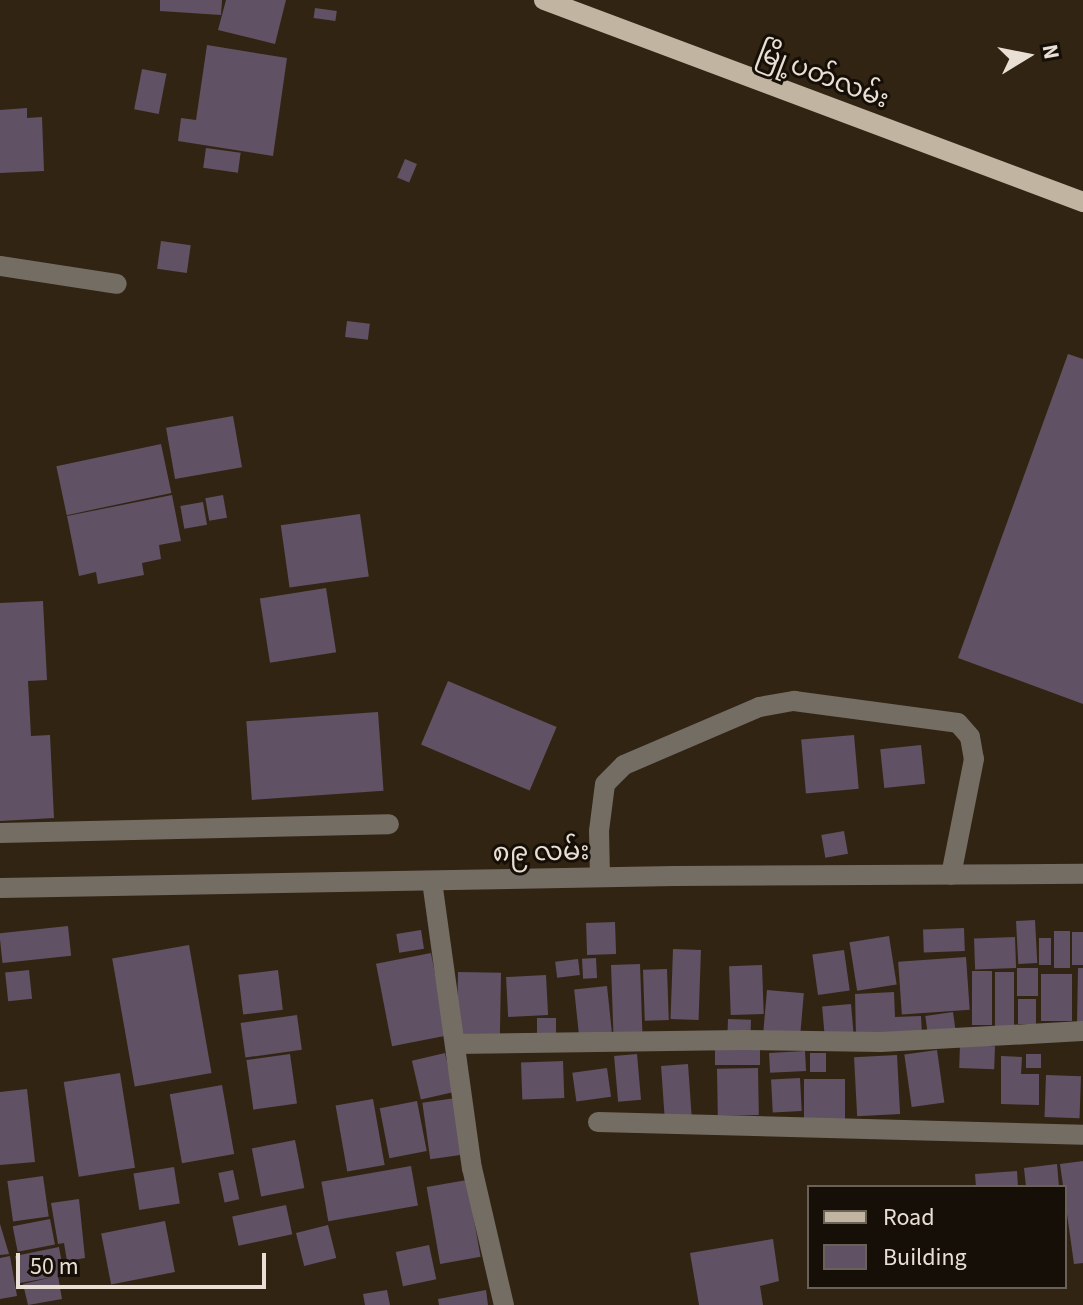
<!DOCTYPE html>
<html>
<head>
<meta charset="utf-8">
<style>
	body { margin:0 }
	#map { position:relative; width:1083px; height:1305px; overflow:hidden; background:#322413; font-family:"Source Sans 3","Noto Sans Myanmar",sans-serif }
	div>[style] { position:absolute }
	.building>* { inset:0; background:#605164; transform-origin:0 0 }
	.minor>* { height:20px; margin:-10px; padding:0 10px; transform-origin:10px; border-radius:10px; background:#746d64 }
	.major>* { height:20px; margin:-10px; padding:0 10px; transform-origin:10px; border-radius:10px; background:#c1b4a1 }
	span { translate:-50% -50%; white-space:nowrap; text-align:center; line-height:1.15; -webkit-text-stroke:6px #150f07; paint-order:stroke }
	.street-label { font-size:26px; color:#e9dfd5 }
	.legend { position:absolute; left:807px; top:1185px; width:260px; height:104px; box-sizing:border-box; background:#150f07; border:2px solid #6a6259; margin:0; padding:10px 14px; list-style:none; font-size:24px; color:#e9dfd5 }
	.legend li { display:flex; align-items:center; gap:16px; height:40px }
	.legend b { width:40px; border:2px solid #6a6259 }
	.north { position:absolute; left:987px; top:16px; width:80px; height:80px; -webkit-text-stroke:6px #150f07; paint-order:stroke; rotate:80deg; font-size:22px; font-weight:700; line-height:32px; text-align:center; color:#e9dfd5 }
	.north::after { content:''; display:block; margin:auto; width:28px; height:36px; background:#e9dfd5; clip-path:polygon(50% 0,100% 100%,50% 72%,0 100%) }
	.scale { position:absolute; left:16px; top:1253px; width:250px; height:36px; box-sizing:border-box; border:4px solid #e9dfd5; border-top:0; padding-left:10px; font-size:24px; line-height:28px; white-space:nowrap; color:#e9dfd5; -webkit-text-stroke:6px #150f07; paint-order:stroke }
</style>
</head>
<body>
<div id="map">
	<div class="building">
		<div style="clip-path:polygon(160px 0,222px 0,221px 15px,160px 11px)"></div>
		<div style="clip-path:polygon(226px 0,286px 0,275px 44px,218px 30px)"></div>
		<div style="left:315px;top:8px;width:22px;height:10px;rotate:8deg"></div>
		<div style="clip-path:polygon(207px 45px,287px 58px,273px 156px,178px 141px,181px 118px,196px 120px)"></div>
		<div style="left:142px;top:69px;width:25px;height:41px;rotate:11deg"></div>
		<div style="clip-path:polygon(27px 108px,27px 118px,42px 117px,44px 171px,0 173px,0 110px)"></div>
		<div style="left:206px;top:148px;width:35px;height:20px;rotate:8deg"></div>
		<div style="left:405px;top:159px;width:13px;height:20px;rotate:23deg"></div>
		<div style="left:161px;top:241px;width:30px;height:28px;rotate:8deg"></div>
		<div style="left:347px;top:321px;width:23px;height:16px;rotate:7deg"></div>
		<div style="clip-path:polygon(1068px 354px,1083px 359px,1083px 704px,958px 658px)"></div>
		<div style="left:233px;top:416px;width:52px;height:68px;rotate:80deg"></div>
		<div style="left:161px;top:444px;width:50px;height:107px;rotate:78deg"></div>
		<div style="clip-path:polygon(172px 495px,181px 541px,159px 545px,161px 559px,142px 563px,144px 575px,98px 584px,96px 572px,79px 576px,67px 516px)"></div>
		<div style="left:223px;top:495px;width:23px;height:18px;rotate:80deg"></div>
		<div style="left:203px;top:502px;width:23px;height:23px;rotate:80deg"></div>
		<div style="left:360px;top:514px;width:63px;height:80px;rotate:82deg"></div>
		<div style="left:326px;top:588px;width:65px;height:67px;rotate:81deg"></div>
		<div style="clip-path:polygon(43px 601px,47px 680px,28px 681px,31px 736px,50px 735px,54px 818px,0 821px,0 603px)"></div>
		<div style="left:448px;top:681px;width:118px;height:69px;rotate:23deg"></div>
		<div style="left:378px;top:712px;width:79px;height:132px;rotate:86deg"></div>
		<div style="left:854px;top:735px;width:54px;height:53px;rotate:85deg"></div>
		<div style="left:921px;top:745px;width:39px;height:41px;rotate:84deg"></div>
		<div style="left:844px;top:831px;width:23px;height:23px;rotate:80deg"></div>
		<div style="left:1035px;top:920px;width:43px;height:19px;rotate:87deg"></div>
		<div style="left:615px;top:922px;width:32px;height:29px;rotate:88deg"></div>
		<div style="left:68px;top:926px;width:30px;height:69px;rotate:84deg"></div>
		<div style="left:964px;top:928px;width:23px;height:41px;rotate:88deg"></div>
		<div style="left:421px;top:930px;width:19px;height:25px;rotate:81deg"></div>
		<div style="left:1054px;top:931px;width:16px;height:37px"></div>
		<div style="left:1072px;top:932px;width:11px;height:33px"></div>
		<div style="left:889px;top:936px;width:49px;height:40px;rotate:81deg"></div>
		<div style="left:1015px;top:937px;width:31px;height:41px;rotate:88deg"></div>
		<div style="left:1039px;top:938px;width:12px;height:27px"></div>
		<div style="left:189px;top:945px;width:130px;height:78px;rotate:80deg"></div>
		<div style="left:673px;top:949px;width:28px;height:70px;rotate:2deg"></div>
		<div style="left:844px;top:950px;width:41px;height:32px;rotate:82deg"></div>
		<div style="left:431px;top:953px;width:84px;height:56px;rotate:79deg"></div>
		<div style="left:966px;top:957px;width:53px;height:68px;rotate:86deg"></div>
		<div style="left:596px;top:958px;width:20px;height:14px;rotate:87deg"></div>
		<div style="left:578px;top:959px;width:16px;height:23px;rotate:83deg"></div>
		<div style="left:640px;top:964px;width:73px;height:29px;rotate:88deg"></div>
		<div style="left:762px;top:965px;width:49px;height:33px;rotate:88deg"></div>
		<div style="left:1017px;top:968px;width:21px;height:28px"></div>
		<div style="clip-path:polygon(1078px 968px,1083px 968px,1083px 1024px,1077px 1024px)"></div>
		<div style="left:667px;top:969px;width:51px;height:24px;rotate:88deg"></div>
		<div style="left:29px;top:970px;width:29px;height:24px;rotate:84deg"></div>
		<div style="left:278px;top:970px;width:40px;height:40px;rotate:83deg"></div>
		<div style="left:972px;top:971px;width:20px;height:54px"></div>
		<div style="left:458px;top:972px;width:43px;height:69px;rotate:1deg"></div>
		<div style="left:995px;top:972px;width:19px;height:54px"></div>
		<div style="left:1041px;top:974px;width:31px;height:47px"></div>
		<div style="left:546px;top:975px;width:40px;height:40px;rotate:87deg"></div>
		<div style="left:607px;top:986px;width:46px;height:33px;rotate:84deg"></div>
		<div style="left:767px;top:990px;width:37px;height:47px;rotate:5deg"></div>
		<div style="clip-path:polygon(894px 992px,895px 1017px,921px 1016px,922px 1035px,856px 1038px,855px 994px)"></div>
		<div style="left:1018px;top:999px;width:18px;height:25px"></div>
		<div style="left:851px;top:1004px;width:33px;height:29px;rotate:85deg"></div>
		<div style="left:953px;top:1012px;width:21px;height:28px;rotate:82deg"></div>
		<div style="left:297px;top:1015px;width:35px;height:57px;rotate:82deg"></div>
		<div style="left:537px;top:1018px;width:19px;height:23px"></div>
		<div style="left:728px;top:1019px;width:23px;height:17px;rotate:2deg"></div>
		<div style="left:760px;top:1045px;width:20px;height:45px;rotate:90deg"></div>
		<div style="left:960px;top:1045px;width:35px;height:23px;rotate:2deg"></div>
		<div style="left:937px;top:1050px;width:53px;height:33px;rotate:82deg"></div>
		<div style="left:805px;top:1051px;width:20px;height:36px;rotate:87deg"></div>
		<div style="left:445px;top:1053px;width:40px;height:34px;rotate:77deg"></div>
		<div style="left:826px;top:1053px;width:19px;height:16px;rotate:90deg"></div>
		<div style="left:290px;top:1054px;width:50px;height:44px;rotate:82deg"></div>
		<div style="left:637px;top:1054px;width:46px;height:23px;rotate:85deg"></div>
		<div style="left:1026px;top:1054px;width:15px;height:14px"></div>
		<div style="left:897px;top:1055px;width:59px;height:43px;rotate:87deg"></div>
		<div style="clip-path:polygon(1001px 1056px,1022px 1057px,1021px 1074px,1039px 1074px,1039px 1105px,1001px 1104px)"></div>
		<div style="left:563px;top:1061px;width:37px;height:42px;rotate:88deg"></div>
		<div style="left:688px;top:1064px;width:53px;height:27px;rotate:86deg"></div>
		<div style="left:607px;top:1068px;width:29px;height:35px;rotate:82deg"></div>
		<div style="left:758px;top:1068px;width:47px;height:41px;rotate:89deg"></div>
		<div style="left:120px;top:1073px;width:96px;height:57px;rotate:81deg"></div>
		<div style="left:1046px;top:1075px;width:35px;height:42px;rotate:2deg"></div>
		<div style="left:800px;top:1078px;width:33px;height:29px;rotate:87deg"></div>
		<div style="left:804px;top:1079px;width:41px;height:40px"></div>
		<div style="left:222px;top:1085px;width:70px;height:53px;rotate:80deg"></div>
		<div style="clip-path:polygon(27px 1089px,35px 1162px,0 1165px,0 1092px)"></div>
		<div style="left:456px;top:1098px;width:57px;height:34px;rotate:82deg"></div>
		<div style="left:373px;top:1099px;width:67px;height:38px;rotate:80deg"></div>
		<div style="left:417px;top:1101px;width:51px;height:38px;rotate:79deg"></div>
		<div style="left:295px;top:1140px;width:49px;height:44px;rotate:79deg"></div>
		<div style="clip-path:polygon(1083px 1161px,1083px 1263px,1074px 1264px,1060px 1164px)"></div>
		<div style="clip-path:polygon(1057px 1164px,1059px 1187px,1026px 1187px,1024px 1168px)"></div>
		<div style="left:411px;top:1166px;width:40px;height:91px;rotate:80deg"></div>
		<div style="left:174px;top:1167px;width:37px;height:41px;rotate:81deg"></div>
		<div style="left:233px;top:1170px;width:30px;height:15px;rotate:78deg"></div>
		<div style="clip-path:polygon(1017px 1171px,1018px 1187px,976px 1187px,975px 1174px)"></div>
		<div style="left:43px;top:1176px;width:41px;height:36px;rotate:82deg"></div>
		<div style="left:467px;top:1180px;width:78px;height:41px;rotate:80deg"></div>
		<div style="clip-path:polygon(79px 1199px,85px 1258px,67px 1261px,64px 1243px,58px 1244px,51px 1203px)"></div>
		<div style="left:286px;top:1205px;width:30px;height:55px;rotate:78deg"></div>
		<div style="left:50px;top:1219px;width:26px;height:38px;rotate:79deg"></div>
		<div style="left:165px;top:1221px;width:52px;height:65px;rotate:79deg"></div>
		<div style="clip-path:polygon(0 1224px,9px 1254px,0 1255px)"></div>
		<div style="left:328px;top:1225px;width:34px;height:33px;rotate:76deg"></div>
		<div style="clip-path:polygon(773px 1239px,779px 1281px,760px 1286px,763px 1305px,699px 1305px,690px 1253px)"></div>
		<div style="left:429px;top:1245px;width:35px;height:34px;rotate:78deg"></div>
		<div style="clip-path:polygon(59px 1247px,64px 1275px,58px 1276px,62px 1299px,28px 1305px,23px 1284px,53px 1277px,20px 1283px,15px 1256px)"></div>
		<div style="clip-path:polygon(10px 1256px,17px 1296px,0 1299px,0 1258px)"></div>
		<div style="clip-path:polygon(387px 1290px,390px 1305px,365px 1305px,363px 1294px)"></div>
		<div style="clip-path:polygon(486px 1290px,488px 1305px,439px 1305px,438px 1299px)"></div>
	</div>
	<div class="minor">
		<div style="left:0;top:266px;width:118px;rotate:8.7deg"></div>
		<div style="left:0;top:833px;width:389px;rotate:-1.3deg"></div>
		<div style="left:600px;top:877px;width:46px;rotate:-91.2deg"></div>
		<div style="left:599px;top:831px;width:47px;rotate:-82.7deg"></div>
		<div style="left:605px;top:784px;width:27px;rotate:-45deg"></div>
		<div style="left:624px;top:765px;width:147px;rotate:-23.2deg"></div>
		<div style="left:759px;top:707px;width:36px;rotate:-10deg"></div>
		<div style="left:794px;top:701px;width:165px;rotate:7.6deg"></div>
		<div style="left:958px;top:723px;width:18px;rotate:49deg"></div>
		<div style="left:970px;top:737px;width:22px;rotate:80deg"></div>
		<div style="left:974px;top:759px;width:118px;rotate:101.2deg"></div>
		<div style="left:432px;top:881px;width:290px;rotate:82.1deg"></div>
		<div style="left:472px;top:1168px;width:141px;rotate:76.9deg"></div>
		<div style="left:0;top:888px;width:674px;rotate:-1.02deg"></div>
		<div style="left:674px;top:876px;width:409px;rotate:-0.3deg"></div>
		<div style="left:455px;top:1044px;width:287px;rotate:-0.8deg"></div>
		<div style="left:742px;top:1040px;width:139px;rotate:0.8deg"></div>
		<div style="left:881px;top:1042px;width:202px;rotate:-3.1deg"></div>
		<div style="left:598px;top:1122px;width:485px;rotate:1.5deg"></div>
	</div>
	<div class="major">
		<div style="left:544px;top:0;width:576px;rotate:20.54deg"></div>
	</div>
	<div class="street-label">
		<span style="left:823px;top:76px;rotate:21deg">မြို့ပတ်လမ်း</span>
		<span style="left:541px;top:852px;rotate:-1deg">၈၉ လမ်း</span>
	</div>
	<ul class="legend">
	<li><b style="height:10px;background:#c1b4a1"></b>Road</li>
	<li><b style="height:22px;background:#605164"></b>Building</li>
	</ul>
	<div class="north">N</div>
	<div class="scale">50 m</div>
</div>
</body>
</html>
